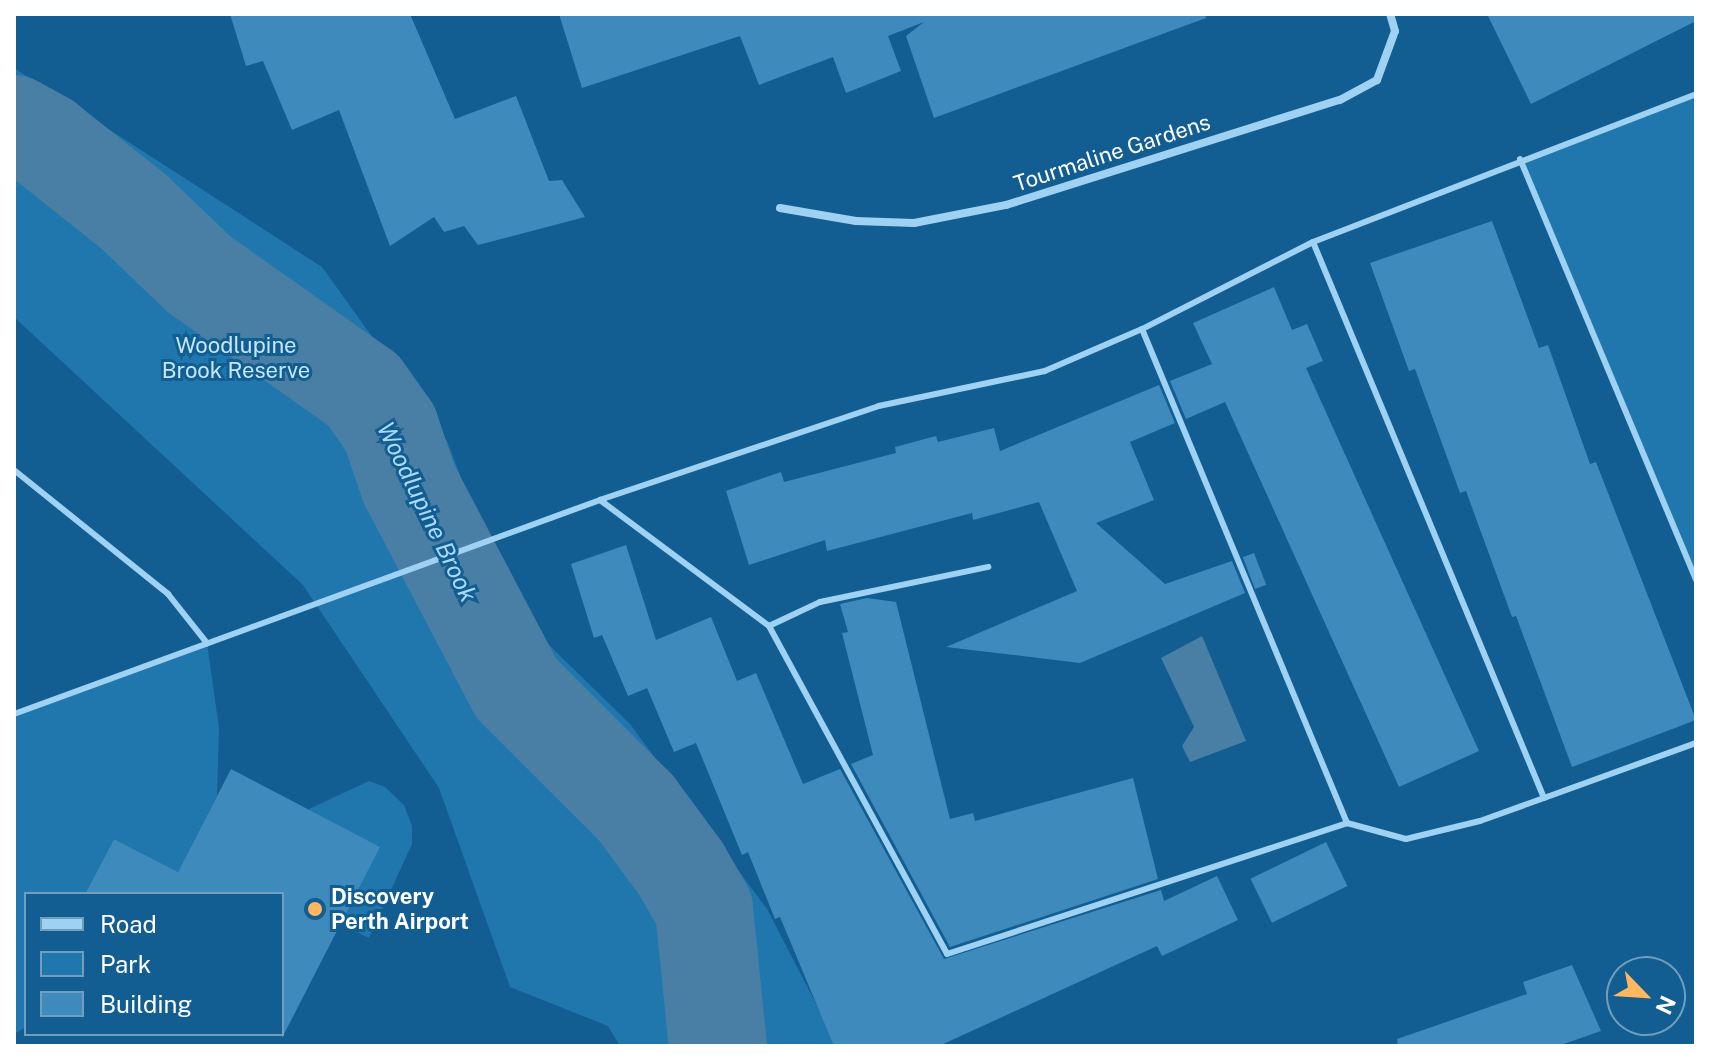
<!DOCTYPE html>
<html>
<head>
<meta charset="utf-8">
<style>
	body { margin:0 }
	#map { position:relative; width:1710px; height:1060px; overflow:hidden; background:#125d91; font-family:"Public Sans",sans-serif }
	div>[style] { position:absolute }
	.green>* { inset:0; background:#2077ae }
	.water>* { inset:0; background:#497fa4 }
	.river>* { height:98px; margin:-49px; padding:0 49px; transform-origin:49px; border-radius:49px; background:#497fa4 }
	.building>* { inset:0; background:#3e8abc; transform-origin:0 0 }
	.service>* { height:6px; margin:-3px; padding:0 3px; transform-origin:3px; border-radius:3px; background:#9ed1f2 }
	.minor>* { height:8px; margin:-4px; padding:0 4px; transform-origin:4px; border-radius:4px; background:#9ed1f2 }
	.dots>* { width:22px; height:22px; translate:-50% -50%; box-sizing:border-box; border:4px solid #125d91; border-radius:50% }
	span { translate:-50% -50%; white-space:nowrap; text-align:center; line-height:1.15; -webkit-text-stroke:6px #125d91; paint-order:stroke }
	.street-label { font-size:22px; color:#fff }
	.park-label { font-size:22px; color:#c5e7fd }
	.poi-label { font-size:22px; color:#fff; font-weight:700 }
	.left { translate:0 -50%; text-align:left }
	.water-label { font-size:24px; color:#aadaf9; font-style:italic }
	.frame { position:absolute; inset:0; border:16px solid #fff; pointer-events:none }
	.legend { position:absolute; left:24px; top:892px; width:260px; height:144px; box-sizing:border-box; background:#125d91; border:2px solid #719ebd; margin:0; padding:10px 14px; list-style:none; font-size:24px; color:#fff }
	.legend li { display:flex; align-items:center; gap:16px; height:40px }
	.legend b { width:40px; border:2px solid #719ebd }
	.north { position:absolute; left:1606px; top:956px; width:80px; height:80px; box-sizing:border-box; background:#125d91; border:2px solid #719ebd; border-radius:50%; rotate:115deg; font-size:22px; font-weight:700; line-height:32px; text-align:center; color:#fff }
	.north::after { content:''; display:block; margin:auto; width:28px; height:36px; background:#ffb85f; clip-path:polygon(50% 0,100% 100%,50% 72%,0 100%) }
</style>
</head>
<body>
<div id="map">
	<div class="green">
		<div style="clip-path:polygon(14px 68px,322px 267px,447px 441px,511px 608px,630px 724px,767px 909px,838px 1046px,620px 1046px,608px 1026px,510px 987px,439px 788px,303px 585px,14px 317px)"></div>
		<div style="clip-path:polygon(1696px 94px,1696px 580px,1520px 159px)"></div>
		<div style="clip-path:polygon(207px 643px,219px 728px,217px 796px,178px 872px,114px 839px,85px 894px,26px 894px,26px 1027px,14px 1034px,14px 714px)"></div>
		<div style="clip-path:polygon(369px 781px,385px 787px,404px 805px,412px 826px,412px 844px,369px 938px,340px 924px,309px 809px)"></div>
	</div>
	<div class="water">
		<div style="clip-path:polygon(1202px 636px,1246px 741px,1190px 762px,1182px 746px,1194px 727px,1161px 658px)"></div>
	</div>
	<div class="river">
		<div style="left:14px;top:124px;width:37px;rotate:29deg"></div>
		<div style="left:46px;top:142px;width:112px;rotate:38.5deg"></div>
		<div style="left:134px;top:212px;width:91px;rotate:43.7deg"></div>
		<div style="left:200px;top:275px;width:199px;rotate:35.2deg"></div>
		<div style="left:363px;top:390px;width:47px;rotate:54.6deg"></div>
		<div style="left:390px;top:428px;width:59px;rotate:71.3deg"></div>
		<div style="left:409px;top:484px;width:230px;rotate:62.3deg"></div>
		<div style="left:516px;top:688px;width:170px;rotate:45deg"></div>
		<div style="left:636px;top:808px;width:76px;rotate:53.6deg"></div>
		<div style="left:681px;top:869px;width:46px;rotate:60.1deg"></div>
		<div style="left:704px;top:909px;width:138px;rotate:84.2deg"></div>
	</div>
	<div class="building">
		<div style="clip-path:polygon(230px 14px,410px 14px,455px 119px,516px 96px,549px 181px,562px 180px,585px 217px,478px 245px,464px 226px,444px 232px,434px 217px,390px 246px,339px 110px,292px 130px,263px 61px,246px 66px)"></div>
		<div style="clip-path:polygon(559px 14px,1205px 14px,1206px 18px,934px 118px,906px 36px,924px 22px,888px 36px,901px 71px,846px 93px,833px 57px,759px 85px,740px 36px,582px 88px)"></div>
		<div style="clip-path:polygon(1487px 14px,1696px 14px,1696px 21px,1531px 104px)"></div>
		<div style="clip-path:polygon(1492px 221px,1539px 348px,1548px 345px,1590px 464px,1596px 462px,1696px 720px,1572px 767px,1516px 616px,1512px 617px,1466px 491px,1460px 493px,1415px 369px,1409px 371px,1370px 263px)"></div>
		<div style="clip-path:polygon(1274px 287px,1292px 330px,1307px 324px,1323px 361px,1306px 368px,1479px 751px,1399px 787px,1225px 402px,1186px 419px,1170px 381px,1212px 364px,1193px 323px)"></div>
		<div style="clip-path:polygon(1159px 385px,1175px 423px,1130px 442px,1154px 500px,1096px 523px,1165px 584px,1232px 561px,1245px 593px,1080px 663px,946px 647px,1077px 591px,1039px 502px,973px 520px,972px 513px,827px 551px,825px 540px,749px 565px,726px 491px,781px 472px,784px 482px,896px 453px,895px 447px,936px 436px,938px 442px,994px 428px,1000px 451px)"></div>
		<div style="clip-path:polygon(626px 545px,656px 640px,711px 617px,737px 681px,756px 673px,803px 784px,840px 769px,944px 959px,1161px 890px,1164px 901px,1217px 876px,1238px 920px,1162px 956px,1157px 946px,939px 1046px,834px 1046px,780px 917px,775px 919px,748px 852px,742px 855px,696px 743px,674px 752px,647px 688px,628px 696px,602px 635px,594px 638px,571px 564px)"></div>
		<div style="left:1254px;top:553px;width:34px;height:12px;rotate:69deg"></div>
		<div style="clip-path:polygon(867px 598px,896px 602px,950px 819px,973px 813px,975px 821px,1133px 778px,1158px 879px,950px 947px,851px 764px,873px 755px,842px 633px,848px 632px,840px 604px)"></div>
		<div style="clip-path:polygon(231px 769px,380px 847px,282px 1038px,282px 894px,85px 894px,114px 839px,178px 872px)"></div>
		<div style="left:1326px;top:842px;width:49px;height:84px;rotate:64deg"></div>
		<div style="clip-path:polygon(1572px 965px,1601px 1031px,1558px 1046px,1398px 1046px,1397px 1039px,1527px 994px,1523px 982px)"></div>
	</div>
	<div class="service">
		<div style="left:1520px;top:159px;width:456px;rotate:67.3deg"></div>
		<div style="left:1313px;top:242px;width:411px;rotate:-21.1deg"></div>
		<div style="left:1142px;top:329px;width:535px;rotate:67.46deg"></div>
		<div style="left:14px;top:470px;width:198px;rotate:38.8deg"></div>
		<div style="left:168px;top:594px;width:63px;rotate:51.5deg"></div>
		<div style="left:769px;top:626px;width:56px;rotate:-25.2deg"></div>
		<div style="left:820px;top:602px;width:172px;rotate:-11.8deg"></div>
		<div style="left:14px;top:714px;width:624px;rotate:-20.06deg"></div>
		<div style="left:1544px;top:798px;width:602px;rotate:-112.56deg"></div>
		<div style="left:1313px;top:242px;width:192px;rotate:153deg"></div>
		<div style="left:1142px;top:329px;width:106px;rotate:156.6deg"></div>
		<div style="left:1045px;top:371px;width:170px;rotate:168.1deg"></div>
		<div style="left:879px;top:406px;width:294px;rotate:161.4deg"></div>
		<div style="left:600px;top:500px;width:211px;rotate:36.7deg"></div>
		<div style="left:769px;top:626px;width:373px;rotate:61.5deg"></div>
		<div style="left:947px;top:954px;width:421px;rotate:-18.1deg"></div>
		<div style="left:1347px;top:823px;width:61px;rotate:15.2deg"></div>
		<div style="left:1406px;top:839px;width:76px;rotate:-13.7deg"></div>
		<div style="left:1480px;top:821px;width:68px;rotate:-19.8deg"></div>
		<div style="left:1544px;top:798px;width:162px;rotate:-19.9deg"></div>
	</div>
	<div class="minor">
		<div style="left:780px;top:208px;width:77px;rotate:9.7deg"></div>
		<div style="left:856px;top:221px;width:58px;rotate:2deg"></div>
		<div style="left:914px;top:223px;width:94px;rotate:-11.1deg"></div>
		<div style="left:1006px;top:205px;width:350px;rotate:-17.5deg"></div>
		<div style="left:1340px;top:100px;width:42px;rotate:-28.4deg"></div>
		<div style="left:1377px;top:80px;width:52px;rotate:-69.8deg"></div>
		<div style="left:1395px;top:31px;width:18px;rotate:-106deg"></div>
	</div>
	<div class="dots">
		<div style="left:315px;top:909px;background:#ffb85f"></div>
	</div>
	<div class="street-label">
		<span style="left:1112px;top:153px;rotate:-18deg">Tourmaline Gardens</span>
	</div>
	<div class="park-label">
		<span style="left:236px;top:358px">Woodlupine<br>Brook Reserve</span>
	</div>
	<div class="poi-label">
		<span class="left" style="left:331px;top:909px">Discovery<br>Perth Airport</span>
	</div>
	<div class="water-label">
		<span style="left:427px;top:512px;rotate:64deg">Woodlupine Brook</span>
	</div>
	<div class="frame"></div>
	<ul class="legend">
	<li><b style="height:10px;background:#9ed1f2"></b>Road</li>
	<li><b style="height:22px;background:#2077ae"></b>Park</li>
	<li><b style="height:22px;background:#3e8abc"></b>Building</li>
	</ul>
	<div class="north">N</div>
</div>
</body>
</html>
